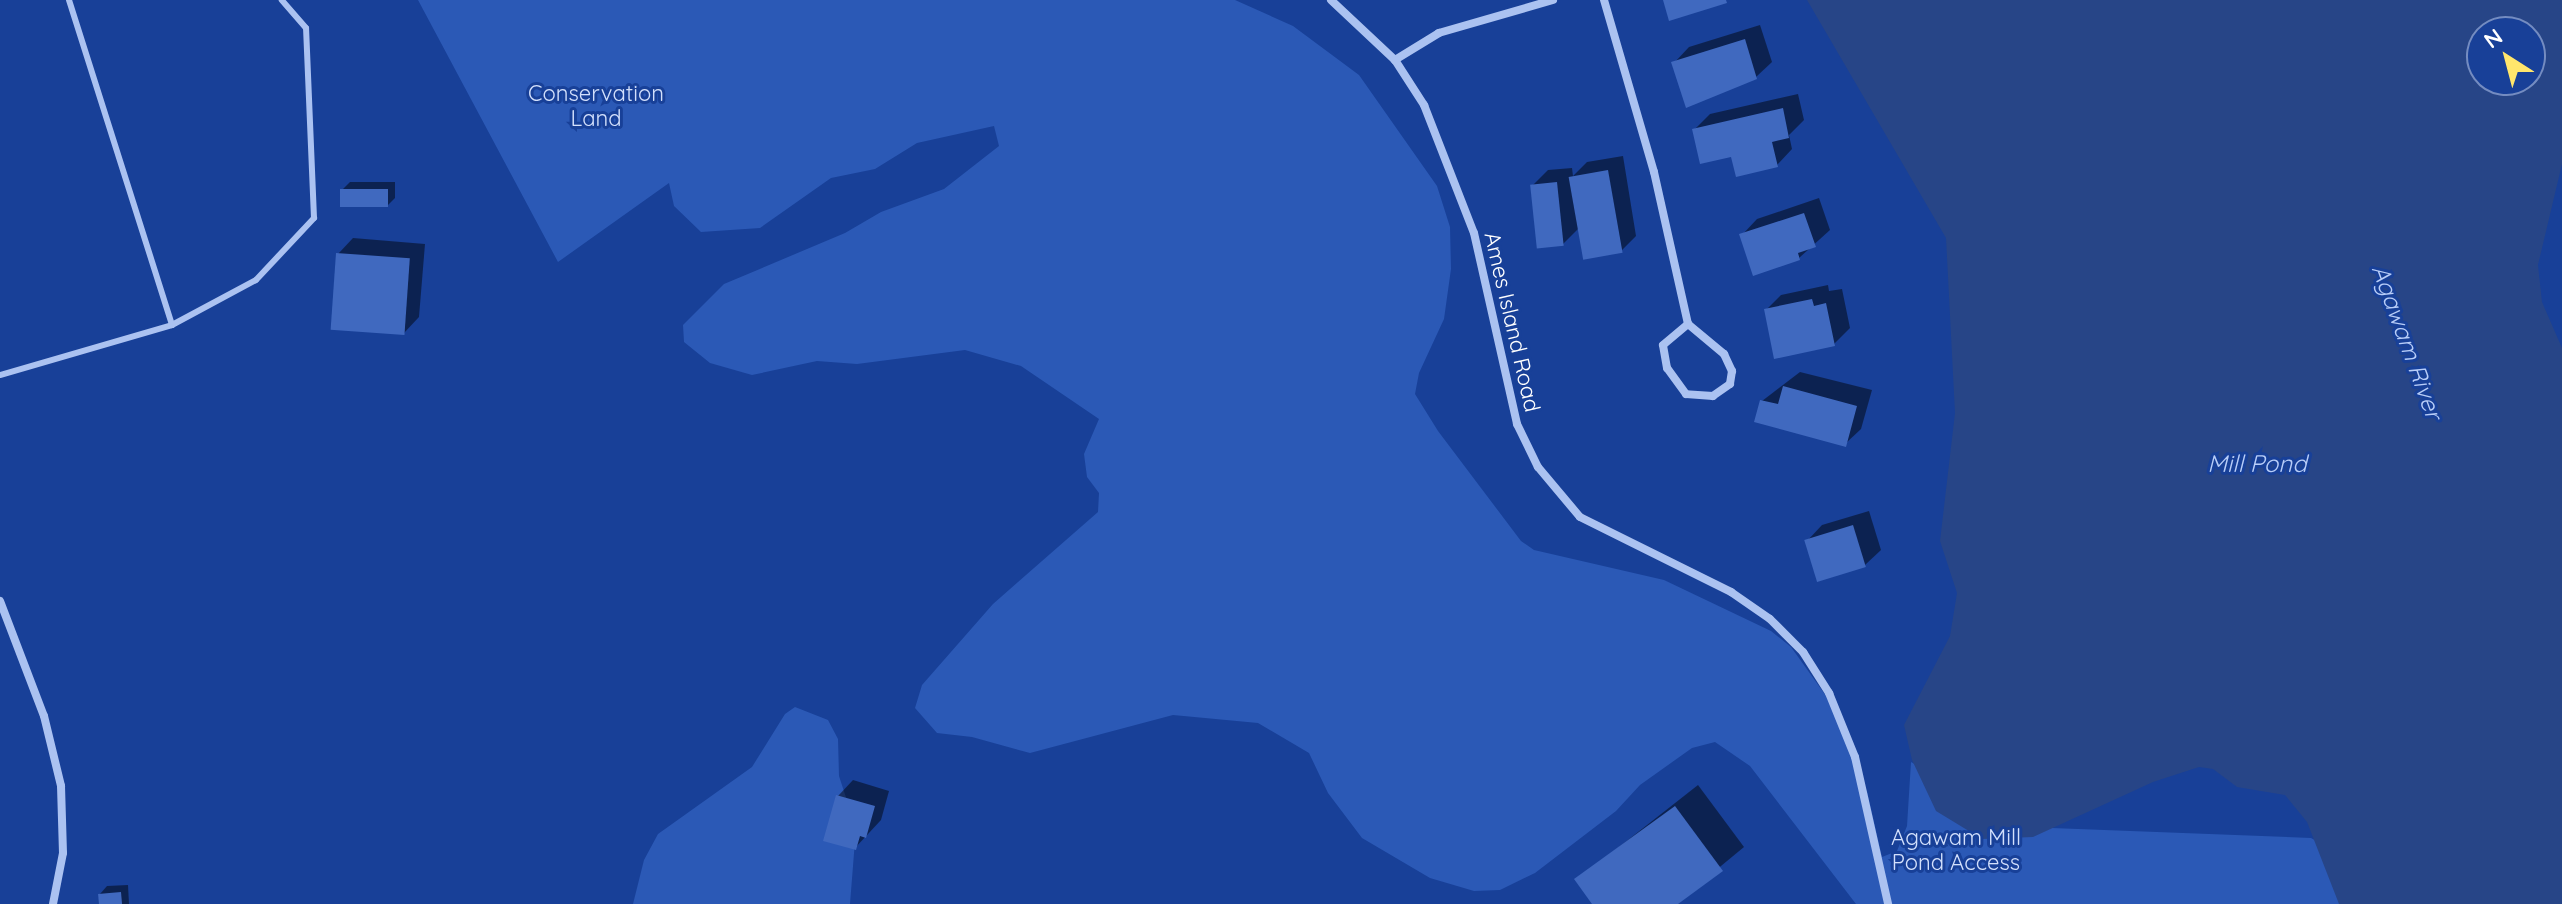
<!DOCTYPE html>
<html>
<head>
<meta charset="utf-8">
<style>
	body { margin:0 }
	#map { position:relative; width:2562px; height:904px; overflow:hidden; background:#184098; font-family:Quicksand,sans-serif }
	div>[style] { position:absolute }
	.green>* { inset:0; background:#2b59b6 }
	.water>* { inset:0; background:#274587 }
	.shadow>* { inset:0; background:#0007 }
	.building>* { inset:0; background:#4069bf; transform-origin:0 0 }
	.service>* { height:6px; margin:-3px; padding:0 3px; transform-origin:3px; border-radius:3px; background:#abc2f1 }
	.minor>* { height:8px; margin:-4px; padding:0 4px; transform-origin:4px; border-radius:4px; background:#abc2f1 }
	span { translate:-50% -50%; white-space:nowrap; text-align:center; line-height:1.15; -webkit-text-stroke:6px #184098; paint-order:stroke }
	.park-label { font-size:22px; color:#d3e0fc }
	.street-label { font-size:22px; color:#fff }
	.water-label { font-size:24px; color:#b8cdf8; font-style:italic }
	.north { position:absolute; left:2466px; top:16px; width:80px; height:80px; box-sizing:border-box; background:#184098; border:2px solid #748cc1; border-radius:50%; rotate:324deg; font-size:22px; font-weight:700; line-height:32px; text-align:center; color:#fff }
	.north::after { content:''; display:block; margin:auto; width:28px; height:36px; background:#ffe66c; clip-path:polygon(50% 0,100% 100%,50% 72%,0 100%) }
</style>
</head>
<body>
<div id="map">
	<div class="green">
		<div style="clip-path:polygon(418px 0,1235px 0,1293px 26px,1359px 75px,1437px 186px,1450px 227px,1451px 269px,1444px 319px,1419px 373px,1415px 394px,1438px 431px,1521px 541px,1534px 550px,1664px 580px,1771px 631px,1791px 647px,1839px 714px,1861px 785px,1867px 791px,1882px 857px,1897px 851px,1907px 826px,1911px 762px,2025px 827px,2311px 838px,2363px 867px,2387px 904px,1856px 904px,1750px 766px,1715px 742px,1692px 748px,1640px 785px,1616px 811px,1535px 873px,1500px 890px,1474px 891px,1430px 878px,1362px 838px,1328px 793px,1309px 753px,1258px 723px,1173px 715px,1030px 753px,972px 737px,937px 733px,915px 708px,922px 685px,993px 604px,1098px 512px,1099px 493px,1087px 477px,1084px 454px,1099px 419px,1021px 366px,965px 350px,857px 364px,817px 361px,752px 375px,710px 363px,684px 342px,683px 325px,724px 284px,845px 233px,881px 212px,944px 189px,999px 146px,994px 126px,917px 143px,875px 169px,831px 178px,760px 228px,701px 232px,674px 206px,669px 183px,558px 262px)"></div>
		<div style="clip-path:polygon(795px 707px,828px 720px,838px 739px,839px 776px,856px 828px,850px 904px,633px 904px,644px 860px,658px 834px,752px 767px,785px 714px)"></div>
	</div>
	<div class="water">
		<div style="clip-path:polygon(evenodd,1807px 0,2562px 0,2562px 164px,2538px 265px,2542px 302px,2562px 348px,2562px 904px,2339px 904px,2307px 822px,2285px 795px,2237px 787px,2213px 769px,2199px 767px,2153px 782px,2033px 837px,1982px 839px,1936px 811px,1912px 760px,1904px 725px,1950px 636px,1957px 593px,1940px 541px,1955px 413px,1946px 238px,1807px 0,2482px 32px,2530px 32px,2530px 80px,2482px 80px,2482px 32px)"></div>
	</div>
	<div class="shadow">
		<div style="clip-path:polygon(1760px 25px,1772px 62px,1756px 77px,1687px 106px,1674px 63px,1689px 47px)"></div>
		<div style="clip-path:polygon(1798px 94px,1804px 120px,1789px 135px,1792px 149px,1777px 165px,1733px 155px,1694px 130px,1710px 114px)"></div>
		<div style="clip-path:polygon(1623px 156px,1636px 236px,1621px 251px,1580px 227px,1563px 244px,1532px 186px,1548px 170px,1572px 168px,1573px 176px,1587px 162px)"></div>
		<div style="clip-path:polygon(350px 182px,395px 182px,395px 198px,388px 205px,342px 190px)"></div>
		<div style="clip-path:polygon(1819px 198px,1830px 230px,1799px 258px,1742px 235px,1757px 219px)"></div>
		<div style="clip-path:polygon(353px 238px,425px 244px,419px 317px,404px 333px,338px 254px)"></div>
		<div style="clip-path:polygon(1828px 285px,1829px 291px,1842px 289px,1850px 328px,1834px 344px,1766px 310px,1781px 295px)"></div>
		<div style="clip-path:polygon(1800px 372px,1872px 390px,1861px 429px,1845px 444px,1762px 401px)"></div>
		<div style="clip-path:polygon(1869px 511px,1881px 550px,1865px 565px,1807px 541px,1822px 525px)"></div>
		<div style="clip-path:polygon(853px 780px,889px 791px,881px 820px,855px 848px,838px 796px)"></div>
		<div style="clip-path:polygon(1698px 785px,1744px 847px,1675px 904px,1594px 904px,1577px 880px)"></div>
		<div style="clip-path:polygon(128px 885px,129px 904px,101px 904px,100px 894px,107px 886px)"></div>
	</div>
	<div class="building">
		<div style="clip-path:polygon(1663px 0,1726px 0,1727px 3px,1669px 21px)"></div>
		<div style="clip-path:polygon(1745px 39px,1757px 79px,1686px 108px,1671px 62px)"></div>
		<div style="clip-path:polygon(1783px 108px,1789px 138px,1772px 142px,1778px 167px,1736px 177px,1731px 157px,1700px 164px,1692px 129px)"></div>
		<div style="left:1608px;top:170px;width:84px;height:40px;rotate:80deg"></div>
		<div style="left:1557px;top:182px;width:64px;height:27px;rotate:84deg"></div>
		<div style="left:340px;top:189px;width:48px;height:18px"></div>
		<div style="clip-path:polygon(1804px 213px,1816px 247px,1798px 253px,1800px 260px,1753px 276px,1739px 234px)"></div>
		<div style="left:336px;top:253px;width:74px;height:77px;rotate:4deg"></div>
		<div style="clip-path:polygon(1812px 299px,1814px 306px,1826px 303px,1835px 346px,1774px 359px,1764px 309px)"></div>
		<div style="clip-path:polygon(1783px 386px,1857px 406px,1846px 447px,1754px 422px,1760px 400px,1778px 404px)"></div>
		<div style="left:1853px;top:525px;width:44px;height:51px;rotate:73deg"></div>
		<div style="clip-path:polygon(836px 795px,875px 806px,866px 838px,860px 836px,856px 850px,823px 841px)"></div>
		<div style="clip-path:polygon(1675px 806px,1723px 871px,1678px 904px,1592px 904px,1574px 879px)"></div>
		<div style="left:121px;top:892px;width:12px;height:23px;rotate:85deg"></div>
	</div>
	<div class="service">
		<div style="left:69px;top:0;width:341px;rotate:72.4deg"></div>
		<div style="left:0;top:375px;width:179px;rotate:-16.2deg"></div>
		<div style="left:172px;top:325px;width:95px;rotate:-28.2deg"></div>
		<div style="left:256px;top:280px;width:85px;rotate:-46.9deg"></div>
		<div style="left:314px;top:218px;width:190px;rotate:-92.4deg"></div>
		<div style="left:306px;top:28px;width:37px;rotate:-131deg"></div>
	</div>
	<div class="minor">
		<div style="left:1331px;top:0;width:88px;rotate:43.2deg"></div>
		<div style="left:1553px;top:0;width:119px;rotate:163.9deg"></div>
		<div style="left:1439px;top:33px;width:52px;rotate:148.5deg"></div>
		<div style="left:1395px;top:60px;width:54px;rotate:57.2deg"></div>
		<div style="left:1424px;top:105px;width:137px;rotate:68.7deg"></div>
		<div style="left:1474px;top:233px;width:196px;rotate:77.3deg"></div>
		<div style="left:1517px;top:424px;width:48px;rotate:64deg"></div>
		<div style="left:1538px;top:467px;width:65px;rotate:50deg"></div>
		<div style="left:1580px;top:517px;width:169px;rotate:26.4deg"></div>
		<div style="left:1731px;top:592px;width:47px;rotate:34.7deg"></div>
		<div style="left:1770px;top:619px;width:47px;rotate:45deg"></div>
		<div style="left:1803px;top:652px;width:49px;rotate:57.6deg"></div>
		<div style="left:1829px;top:693px;width:69px;rotate:67.9deg"></div>
		<div style="left:1855px;top:757px;width:151px;rotate:77.3deg"></div>
		<div style="left:1604px;top:0;width:179px;rotate:73.8deg"></div>
		<div style="left:1654px;top:172px;width:156px;rotate:77.4deg"></div>
		<div style="left:1688px;top:324px;width:47px;rotate:39.8deg"></div>
		<div style="left:1724px;top:354px;width:19px;rotate:65deg"></div>
		<div style="left:1732px;top:371px;width:13px;rotate:99deg"></div>
		<div style="left:1730px;top:384px;width:21px;rotate:145deg"></div>
		<div style="left:1713px;top:396px;width:27px;rotate:-176deg"></div>
		<div style="left:1686px;top:394px;width:32px;rotate:-126deg"></div>
		<div style="left:1667px;top:368px;width:23px;rotate:-100deg"></div>
		<div style="left:1663px;top:345px;width:33px;rotate:-40deg"></div>
		<div style="left:0;top:601px;width:123px;rotate:69.1deg"></div>
		<div style="left:44px;top:716px;width:72px;rotate:76.3deg"></div>
		<div style="left:61px;top:786px;width:67px;rotate:88.3deg"></div>
		<div style="left:63px;top:853px;width:52px;rotate:101.1deg"></div>
	</div>
	<div class="park-label">
		<span style="left:596px;top:106px">Conservation<br>Land</span>
		<span style="left:1956px;top:850px">Agawam Mill<br>Pond Access</span>
	</div>
	<div class="street-label">
		<span style="left:1512px;top:322px;rotate:77deg">Ames Island Road</span>
	</div>
	<div class="water-label">
		<span style="left:2407px;top:342px;rotate:70deg">Agawam River</span>
		<span style="left:2257px;top:464px">Mill Pond</span>
	</div>
	<div class="north">N</div>
</div>
</body>
</html>
